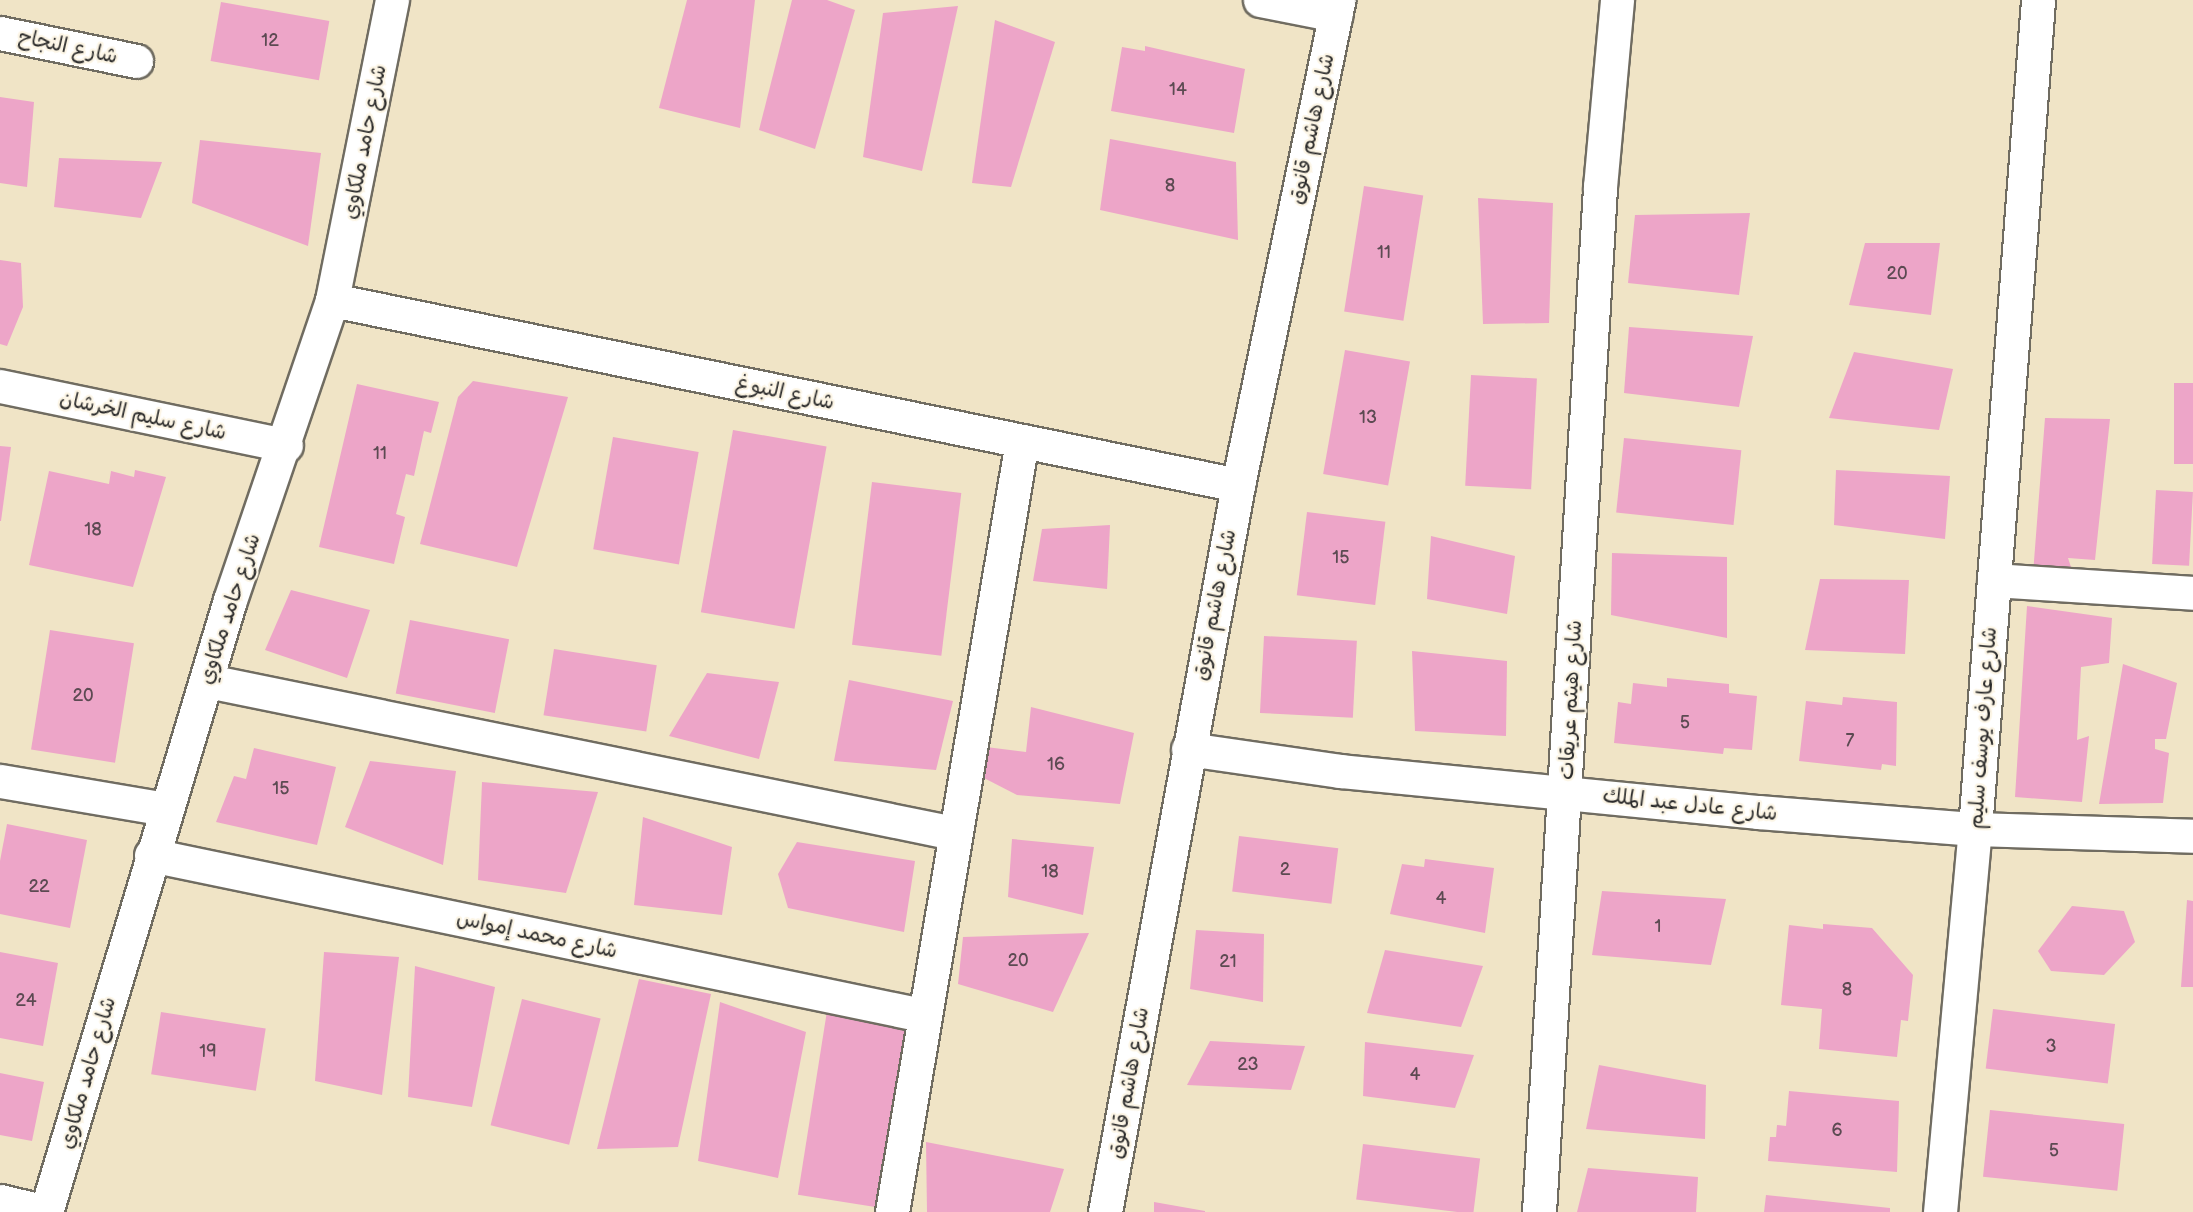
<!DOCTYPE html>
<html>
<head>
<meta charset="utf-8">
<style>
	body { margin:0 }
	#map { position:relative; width:2193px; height:1212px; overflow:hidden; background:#f0e4c6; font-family:"Balsamiq Sans","Playpen Sans Arabic",sans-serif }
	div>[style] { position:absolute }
	.building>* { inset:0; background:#eda5c8; transform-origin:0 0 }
	.roads { filter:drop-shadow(2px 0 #706c61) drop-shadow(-2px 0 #706c61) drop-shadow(0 2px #706c61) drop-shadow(0 -2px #706c61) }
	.minor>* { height:33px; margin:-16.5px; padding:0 16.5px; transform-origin:16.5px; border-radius:16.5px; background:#fff }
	span { translate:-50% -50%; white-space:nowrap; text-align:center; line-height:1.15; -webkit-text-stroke:4.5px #fcf5e5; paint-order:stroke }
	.number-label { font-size:18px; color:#5c4a52 }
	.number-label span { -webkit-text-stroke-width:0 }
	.street-label { font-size:21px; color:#2b2b2b }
</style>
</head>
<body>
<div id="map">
	<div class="building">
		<div style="clip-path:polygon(687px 0,755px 0,740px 128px,659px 108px)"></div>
		<div style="clip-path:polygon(792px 0,827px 0,855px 10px,815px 149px,759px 130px)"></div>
		<div style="left:221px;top:2px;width:110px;height:60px;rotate:10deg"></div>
		<div style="clip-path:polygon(958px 6px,922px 171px,863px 157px,883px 13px)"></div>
		<div style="clip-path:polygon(995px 20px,1055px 42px,1011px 187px,972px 183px)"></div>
		<div style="clip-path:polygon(1145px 46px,1245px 69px,1234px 133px,1111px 111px,1122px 47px,1145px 51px)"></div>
		<div style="clip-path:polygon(0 97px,34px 102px,27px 187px,0 183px)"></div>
		<div style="clip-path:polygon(1110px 139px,1236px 162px,1238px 240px,1100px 210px)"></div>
		<div style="clip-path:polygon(200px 140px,321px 153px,308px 246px,192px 203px)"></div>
		<div style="clip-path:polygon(59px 158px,162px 162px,141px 218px,54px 207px)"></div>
		<div style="left:1364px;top:186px;width:60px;height:127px;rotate:9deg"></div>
		<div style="clip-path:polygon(1478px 198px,1553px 203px,1549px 323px,1483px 324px)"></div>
		<div style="clip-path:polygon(1750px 213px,1739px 295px,1628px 283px,1635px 215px)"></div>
		<div style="clip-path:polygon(1865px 243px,1940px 243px,1931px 315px,1849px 305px)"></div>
		<div style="clip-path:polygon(0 260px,21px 263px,23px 307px,7px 346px,0 344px)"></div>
		<div style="clip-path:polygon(1629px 327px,1753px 336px,1739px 407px,1624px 393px)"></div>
		<div style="left:1345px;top:350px;width:66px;height:126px;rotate:10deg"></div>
		<div style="clip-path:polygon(1854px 352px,1953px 369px,1939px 430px,1829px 418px)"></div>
		<div style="left:1471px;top:375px;width:66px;height:111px;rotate:3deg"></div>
		<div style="clip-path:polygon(473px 381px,568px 397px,517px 567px,420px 544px,458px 397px)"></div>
		<div style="left:2174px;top:383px;width:19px;height:81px"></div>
		<div style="clip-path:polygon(357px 384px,439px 402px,431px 433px,424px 431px,414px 476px,406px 474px,396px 514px,405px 517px,394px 564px,319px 547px)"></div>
		<div style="clip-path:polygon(2045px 418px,2110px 419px,2095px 560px,2068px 558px,2076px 582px,2033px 574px)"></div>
		<div style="left:733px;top:430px;width:95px;height:185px;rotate:10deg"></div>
		<div style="left:613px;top:437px;width:87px;height:114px;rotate:10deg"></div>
		<div style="left:1624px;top:438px;width:118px;height:75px;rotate:6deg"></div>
		<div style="clip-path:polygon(0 446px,11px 447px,1px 521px,0 521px)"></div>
		<div style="clip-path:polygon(135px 470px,166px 477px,133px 587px,29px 565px,49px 471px,109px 484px,111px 471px,134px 477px)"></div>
		<div style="clip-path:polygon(1836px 470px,1950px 476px,1945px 539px,1834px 525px)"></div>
		<div style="left:872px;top:482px;width:90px;height:164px;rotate:7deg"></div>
		<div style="left:2156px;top:490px;width:37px;height:74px;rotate:3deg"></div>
		<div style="left:1307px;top:512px;width:79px;height:84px;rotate:7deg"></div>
		<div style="clip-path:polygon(1110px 525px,1107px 589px,1033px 581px,1042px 529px)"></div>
		<div style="clip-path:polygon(1431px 536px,1515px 556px,1507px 614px,1427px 599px)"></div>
		<div style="clip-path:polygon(1612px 553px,1727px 557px,1727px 638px,1611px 615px)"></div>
		<div style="clip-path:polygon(1820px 579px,1909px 580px,1905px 654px,1805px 650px)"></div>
		<div style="clip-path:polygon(291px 590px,370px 610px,347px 678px,265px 650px)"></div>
		<div style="clip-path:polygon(2027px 606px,2112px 618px,2109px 663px,2081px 667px,2077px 740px,2089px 736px,2082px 802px,2015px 797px)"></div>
		<div style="left:410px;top:620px;width:101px;height:75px;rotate:11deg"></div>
		<div style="left:50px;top:630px;width:85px;height:121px;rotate:9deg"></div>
		<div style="left:1264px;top:636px;width:93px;height:77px;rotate:3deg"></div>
		<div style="left:554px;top:649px;width:104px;height:67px;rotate:9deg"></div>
		<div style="clip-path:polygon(1412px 651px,1507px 661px,1506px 736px,1415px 731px)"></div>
		<div style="clip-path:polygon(2123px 664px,2177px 683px,2166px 739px,2155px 739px,2155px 749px,2169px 753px,2163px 803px,2099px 804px)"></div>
		<div style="clip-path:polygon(707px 673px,779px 682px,759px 759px,669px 736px)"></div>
		<div style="clip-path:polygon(1667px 678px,1729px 684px,1729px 693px,1757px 696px,1752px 750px,1724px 748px,1723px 754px,1614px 743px,1618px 702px,1631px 704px,1633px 683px,1667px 687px)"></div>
		<div style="clip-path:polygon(849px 680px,953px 701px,936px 770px,834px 761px)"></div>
		<div style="clip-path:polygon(1843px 697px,1897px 702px,1896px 766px,1882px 764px,1881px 770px,1799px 761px,1806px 701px,1842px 705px)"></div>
		<div style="clip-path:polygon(1031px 707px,1134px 733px,1120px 804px,1017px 795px,982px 777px,986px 747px,1026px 752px)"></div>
		<div style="clip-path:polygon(254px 748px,336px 767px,317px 845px,216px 822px,234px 776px,246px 779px)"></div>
		<div style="clip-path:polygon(370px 761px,456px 771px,443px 865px,345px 827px)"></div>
		<div style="clip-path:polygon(482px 782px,598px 792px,566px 893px,478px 880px)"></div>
		<div style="clip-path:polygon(643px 817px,732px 847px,722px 915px,634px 905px)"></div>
		<div style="clip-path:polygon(7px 824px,87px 840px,70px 928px,0 914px,0 861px)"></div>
		<div style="left:1239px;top:836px;width:100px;height:56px;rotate:7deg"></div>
		<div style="clip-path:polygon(1012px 839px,1094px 847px,1083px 915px,1008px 897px)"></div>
		<div style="clip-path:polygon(797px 842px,915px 861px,904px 932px,788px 908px,778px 874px)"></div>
		<div style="clip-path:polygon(1425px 859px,1494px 868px,1485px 933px,1390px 914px,1402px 864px,1424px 867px)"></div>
		<div style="clip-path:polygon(1602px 891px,1726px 899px,1711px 965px,1592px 955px)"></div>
		<div style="clip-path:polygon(2187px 900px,2193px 901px,2193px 987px,2181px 987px)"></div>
		<div style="clip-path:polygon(2072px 906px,2124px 911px,2135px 942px,2104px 975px,2051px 971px,2038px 951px)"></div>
		<div style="clip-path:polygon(1823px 924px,1872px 928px,1913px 975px,1908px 1021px,1901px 1020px,1897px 1057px,1819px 1049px,1822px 1009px,1781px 1005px,1789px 925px,1823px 929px)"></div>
		<div style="clip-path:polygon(1196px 930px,1264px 934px,1263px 1002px,1190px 989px)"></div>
		<div style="clip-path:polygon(1089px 933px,1053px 1012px,958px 984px,963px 937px)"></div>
		<div style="clip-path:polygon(1385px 950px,1483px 966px,1461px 1027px,1367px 1013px)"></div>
		<div style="clip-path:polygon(0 952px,58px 963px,43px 1046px,0 1038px)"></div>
		<div style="clip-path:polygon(324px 952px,399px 957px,382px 1095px,315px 1081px)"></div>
		<div style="clip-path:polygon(415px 966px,495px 987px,472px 1107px,408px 1097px)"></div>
		<div style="clip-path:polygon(639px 979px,711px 994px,678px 1147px,597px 1149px)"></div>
		<div style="left:522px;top:999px;width:81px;height:130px;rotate:14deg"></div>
		<div style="clip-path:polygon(720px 1002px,806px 1032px,778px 1178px,698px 1161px)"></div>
		<div style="left:1993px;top:1009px;width:123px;height:60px;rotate:7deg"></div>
		<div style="left:827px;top:1011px;width:91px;height:186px;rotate:9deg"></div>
		<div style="left:161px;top:1012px;width:106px;height:63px;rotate:9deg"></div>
		<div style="clip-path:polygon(1210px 1041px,1305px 1046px,1291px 1090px,1187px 1085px)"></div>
		<div style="clip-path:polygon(1365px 1042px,1474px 1055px,1455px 1108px,1363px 1096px)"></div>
		<div style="clip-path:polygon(1599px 1065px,1706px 1085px,1705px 1139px,1586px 1129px)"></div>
		<div style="clip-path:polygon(0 1073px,44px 1082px,32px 1141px,0 1135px)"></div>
		<div style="clip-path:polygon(1789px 1091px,1899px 1101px,1897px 1172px,1768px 1161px,1770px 1137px,1776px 1137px,1777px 1125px,1786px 1126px)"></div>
		<div style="left:1990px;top:1110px;width:135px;height:67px;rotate:6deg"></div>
		<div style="clip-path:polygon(926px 1142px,1064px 1169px,1050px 1212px,927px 1212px)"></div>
		<div style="left:1363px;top:1144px;width:118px;height:56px;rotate:7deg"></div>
		<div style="clip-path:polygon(1588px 1168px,1698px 1177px,1696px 1212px,1577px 1212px)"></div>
		<div style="clip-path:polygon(1766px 1195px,1890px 1208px,1890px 1212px,1764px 1212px)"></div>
		<div style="clip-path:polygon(1154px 1202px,1205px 1211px,1205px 1212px,1154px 1212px)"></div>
	</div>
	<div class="roads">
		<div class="minor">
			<div style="left:1260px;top:0;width:77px;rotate:11.2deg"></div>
			<div style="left:0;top:33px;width:139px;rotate:11.6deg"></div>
			<div style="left:332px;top:300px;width:925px;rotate:11.54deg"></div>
			<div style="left:0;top:386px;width:292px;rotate:11.7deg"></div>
			<div style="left:1994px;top:580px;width:199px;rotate:3.7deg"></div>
			<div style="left:208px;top:681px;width:761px;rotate:11.52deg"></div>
			<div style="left:1188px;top:749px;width:154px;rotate:8.2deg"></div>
			<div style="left:1340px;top:771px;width:420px;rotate:5.6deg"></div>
			<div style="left:1758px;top:812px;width:218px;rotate:4.5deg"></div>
			<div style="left:1975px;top:829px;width:218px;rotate:1.8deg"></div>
			<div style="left:0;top:781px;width:168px;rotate:9.6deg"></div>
			<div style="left:151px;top:855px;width:787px;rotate:11.72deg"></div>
			<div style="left:0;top:1201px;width:47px;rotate:13.4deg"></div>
			<div style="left:46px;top:1212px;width:639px;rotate:-73.27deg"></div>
			<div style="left:230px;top:600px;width:317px;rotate:-71.2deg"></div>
			<div style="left:332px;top:300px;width:306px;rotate:-78.7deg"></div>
			<div style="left:892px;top:1212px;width:782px;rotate:-80.43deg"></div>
			<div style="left:1105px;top:1212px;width:739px;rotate:-79.63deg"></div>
			<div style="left:1238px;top:485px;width:495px;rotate:-78.3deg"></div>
			<div style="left:1539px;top:1212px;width:1027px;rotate:-86.59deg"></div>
			<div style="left:1600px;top:187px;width:188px;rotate:-84.8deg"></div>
			<div style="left:1940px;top:1212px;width:385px;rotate:-84.8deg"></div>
			<div style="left:1975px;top:829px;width:831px;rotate:-85.65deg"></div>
		</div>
	</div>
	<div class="number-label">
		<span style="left:270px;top:41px">12</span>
		<span style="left:1178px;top:90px">14</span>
		<span style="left:1170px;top:186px">8</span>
		<span style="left:1384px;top:253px">11</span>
		<span style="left:1897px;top:274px">20</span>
		<span style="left:1368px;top:418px">13</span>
		<span style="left:380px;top:454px">11</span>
		<span style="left:93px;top:530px">18</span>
		<span style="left:1341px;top:558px">15</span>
		<span style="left:83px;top:696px">20</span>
		<span style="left:1685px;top:723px">5</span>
		<span style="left:1850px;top:741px">7</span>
		<span style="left:1056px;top:765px">16</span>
		<span style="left:281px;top:789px">15</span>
		<span style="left:1285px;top:870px">2</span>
		<span style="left:1050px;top:872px">18</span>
		<span style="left:39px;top:887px">22</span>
		<span style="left:1441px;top:899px">4</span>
		<span style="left:1658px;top:927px">1</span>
		<span style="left:1018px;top:961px">20</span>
		<span style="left:1228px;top:962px">21</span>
		<span style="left:1847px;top:990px">8</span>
		<span style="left:26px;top:1001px">24</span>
		<span style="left:2051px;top:1047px">3</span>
		<span style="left:208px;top:1052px">19</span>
		<span style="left:1248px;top:1065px">23</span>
		<span style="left:1415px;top:1075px">4</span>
		<span style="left:1837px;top:1131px">6</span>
		<span style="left:2054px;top:1151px">5</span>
	</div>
	<div class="street-label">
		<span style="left:68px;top:47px;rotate:12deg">شارع النجاح</span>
		<span style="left:1312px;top:129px;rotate:-78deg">شارع هاشم قانوق</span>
		<span style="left:365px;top:142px;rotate:-79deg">شارع حامد ملكاوي</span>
		<span style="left:785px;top:393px;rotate:12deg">شارع النبوغ</span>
		<span style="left:143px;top:416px;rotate:12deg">شارع سليم الخرشان</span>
		<span style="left:1215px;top:605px;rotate:-79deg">شارع هاشم قانوق</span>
		<span style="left:230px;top:609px;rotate:-72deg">شارع حامد ملكاوي</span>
		<span style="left:1571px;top:700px;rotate:-87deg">شارع هيثم عريقات</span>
		<span style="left:1983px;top:728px;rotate:-86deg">شارع عارف يوسف سليم</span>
		<span style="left:1690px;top:805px;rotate:6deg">شارع عادل عبد الملك</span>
		<span style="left:537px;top:935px;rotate:12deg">شارع محمد إمواس</span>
		<span style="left:88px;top:1073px;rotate:-74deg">شارع حامد ملكاوي</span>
		<span style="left:1129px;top:1083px;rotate:-80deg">شارع هاشم قانوق</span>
	</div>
</div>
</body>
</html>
